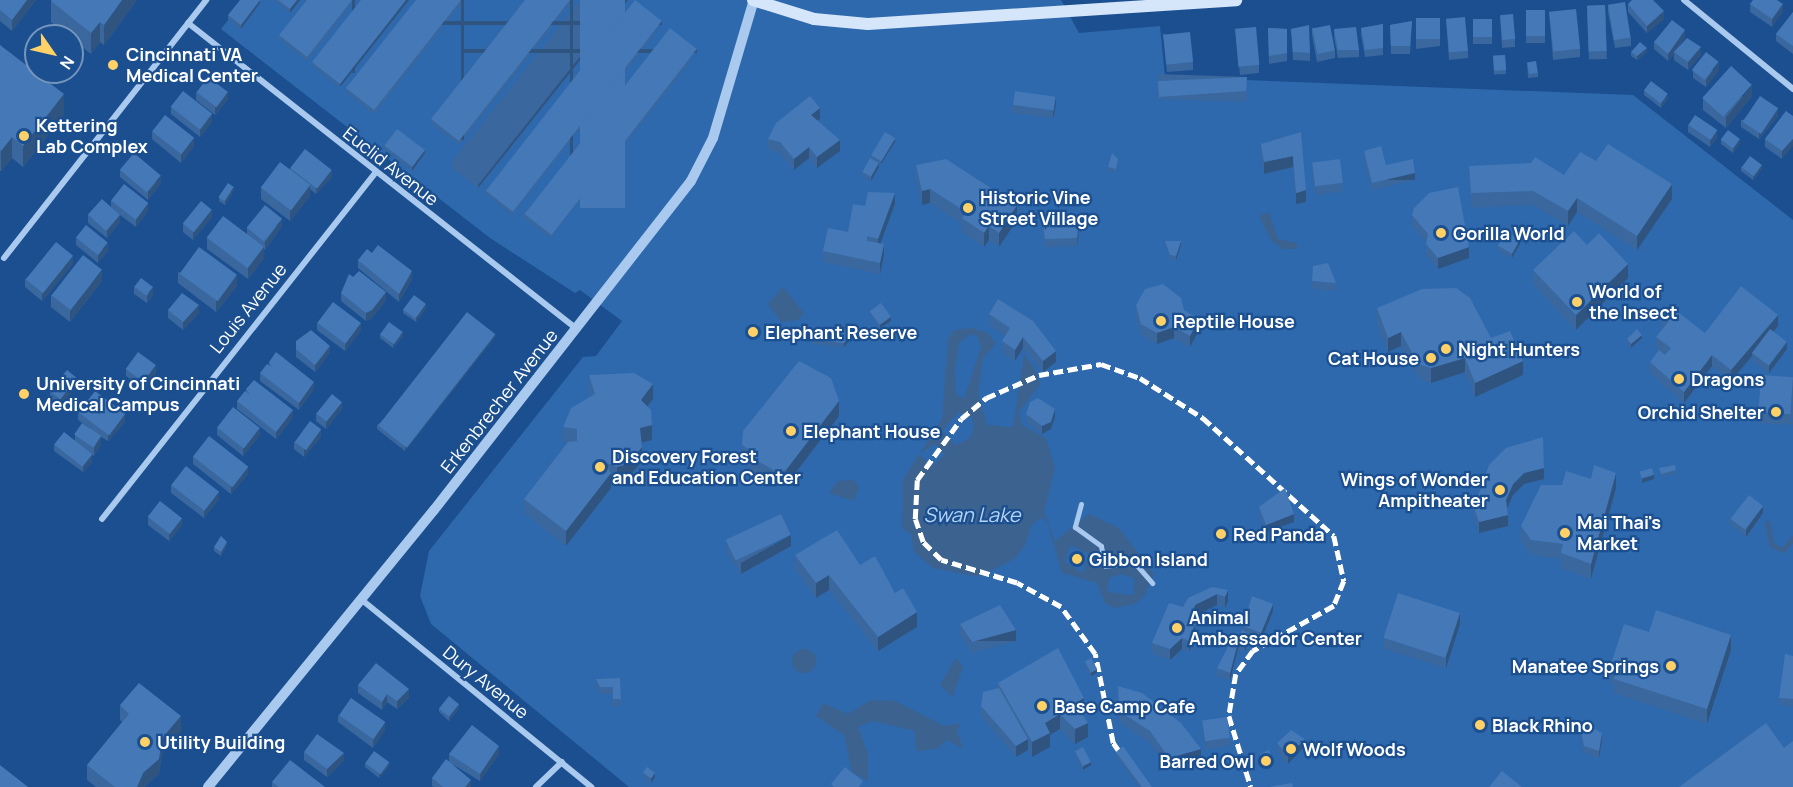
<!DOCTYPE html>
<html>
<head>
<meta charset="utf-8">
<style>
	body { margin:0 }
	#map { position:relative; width:1793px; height:787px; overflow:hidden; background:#1b4f8f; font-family:Manrope,sans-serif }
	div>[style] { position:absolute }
	.green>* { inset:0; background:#2e69ad }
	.water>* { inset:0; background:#3c6290 }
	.round { border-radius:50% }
	.stream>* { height:4.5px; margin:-2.25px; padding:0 2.25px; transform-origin:2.25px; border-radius:2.25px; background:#3c6290 }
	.pedestrian>* { height:5px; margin:-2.5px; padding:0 2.5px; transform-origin:2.5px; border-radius:2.5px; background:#a9c9ee }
	.minor>* { height:6px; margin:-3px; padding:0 3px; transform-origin:3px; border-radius:3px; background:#a9c9ee }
	.tertiary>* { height:10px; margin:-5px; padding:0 5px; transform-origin:5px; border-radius:5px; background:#a9c9ee }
	.secondary>* { height:12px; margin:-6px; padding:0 6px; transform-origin:6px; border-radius:6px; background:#d6e6fa }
	.rail>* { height:4.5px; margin-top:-2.25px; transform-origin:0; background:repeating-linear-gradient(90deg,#fff 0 10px,transparent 0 14.5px) }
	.wall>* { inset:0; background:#3a679d; transform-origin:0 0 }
	.shaded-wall>* { inset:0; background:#305480; transform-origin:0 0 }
	.building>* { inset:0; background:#4478b7; transform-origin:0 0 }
	.dots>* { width:16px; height:16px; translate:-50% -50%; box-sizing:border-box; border:3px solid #1b4f8f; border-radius:50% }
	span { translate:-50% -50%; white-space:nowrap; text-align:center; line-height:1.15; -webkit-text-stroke:4.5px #1b4f8f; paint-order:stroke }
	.poi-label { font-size:18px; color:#fff; font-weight:700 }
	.left { translate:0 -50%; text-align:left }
	.right { translate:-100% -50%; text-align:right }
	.street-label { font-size:18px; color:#fff }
	.water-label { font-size:20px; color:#b5d3f5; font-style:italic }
	.north { position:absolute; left:24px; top:24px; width:60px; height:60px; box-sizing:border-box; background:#1b4f8f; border:2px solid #7695bc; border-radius:50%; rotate:124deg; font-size:16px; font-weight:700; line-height:24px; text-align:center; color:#fff }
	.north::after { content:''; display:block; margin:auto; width:21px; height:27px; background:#ffd166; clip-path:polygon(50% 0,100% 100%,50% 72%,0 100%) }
</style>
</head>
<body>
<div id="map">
	<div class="green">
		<div style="clip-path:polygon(244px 0,1061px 0,1079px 33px,1160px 26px,1165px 77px,1633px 95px,1793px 220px,1793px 787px,629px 787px,431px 624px,420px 596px,429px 551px,583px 357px,596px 356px,622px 321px,580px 290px,575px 293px,490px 238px,221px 29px)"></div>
	</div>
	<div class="water">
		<div style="clip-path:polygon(1269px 212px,1278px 239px,1297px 243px,1297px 249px,1282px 249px,1271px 240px,1259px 216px)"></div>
		<div style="clip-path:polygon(783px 287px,804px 313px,798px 320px,781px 322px,768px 304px)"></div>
		<div style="clip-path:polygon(evenodd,972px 328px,988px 333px,996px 344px,983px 358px,978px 392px,987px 425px,1013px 427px,1024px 354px,1035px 369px,1040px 384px,1019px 412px,1022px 425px,1046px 438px,1055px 468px,1044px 512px,1055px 541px,1089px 514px,1119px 528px,1154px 574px,1144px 597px,1134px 604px,1115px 608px,1105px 603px,1097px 583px,1062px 573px,1047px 522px,1041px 518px,1031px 525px,1026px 544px,1014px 559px,978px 577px,933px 568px,914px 552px,911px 534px,902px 529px,903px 479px,942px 419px,948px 339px,954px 330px,972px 328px,970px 334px,977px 336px,981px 347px,964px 399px,956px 394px,955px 369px,959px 343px,970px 334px,972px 328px,959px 412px,971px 417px,974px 426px,970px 438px,956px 445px,942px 431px,959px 412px,972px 328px,935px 444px,945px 454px,932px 466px,919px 454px,935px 444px,972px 328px,1070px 545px,1089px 554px,1083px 573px,1065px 562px,1070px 545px,972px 328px,1121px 574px,1134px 578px,1134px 595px,1107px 592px,1109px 578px,1121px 574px)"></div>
		<div style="clip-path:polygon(853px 480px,859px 487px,854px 501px,829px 493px,838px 481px)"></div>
		<div class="round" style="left:792px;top:649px;width:24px;height:24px"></div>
		<div style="clip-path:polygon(956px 658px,963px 667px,952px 697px,940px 684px)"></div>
		<div style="clip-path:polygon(871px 700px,895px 701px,944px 726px,961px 723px,957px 730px,963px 749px,947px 740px,937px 749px,916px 751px,915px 731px,872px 721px,858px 727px,868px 754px,868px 781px,852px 772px,844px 735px,816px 716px,823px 703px,848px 714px)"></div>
	</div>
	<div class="stream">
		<div style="left:1768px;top:523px;width:22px;rotate:80deg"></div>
		<div style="left:1772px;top:545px;width:12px;rotate:24deg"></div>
		<div style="left:1783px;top:550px;width:16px;rotate:-50deg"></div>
	</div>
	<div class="pedestrian">
		<div style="left:1081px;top:504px;width:24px;rotate:105deg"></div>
		<div style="left:1075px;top:527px;width:32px;rotate:36deg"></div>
		<div style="left:1101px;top:546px;width:20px;rotate:79deg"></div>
		<div style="left:1105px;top:566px;width:29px;rotate:-8deg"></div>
		<div style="left:1134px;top:562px;width:28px;rotate:49deg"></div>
	</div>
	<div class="minor">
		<div style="left:1684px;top:0;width:141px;rotate:39.2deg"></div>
		<div style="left:188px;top:23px;width:495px;rotate:38.2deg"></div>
		<div style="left:4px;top:258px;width:328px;rotate:-51.9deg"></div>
		<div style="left:102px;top:519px;width:441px;rotate:-51.7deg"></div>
		<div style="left:362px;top:600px;width:296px;rotate:39.2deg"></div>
		<div style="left:536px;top:787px;width:36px;rotate:-44deg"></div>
	</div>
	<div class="tertiary">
		<div style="left:208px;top:787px;width:357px;rotate:-50.8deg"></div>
		<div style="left:434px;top:510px;width:417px;rotate:-52deg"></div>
		<div style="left:691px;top:181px;width:48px;rotate:-62.9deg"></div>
		<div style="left:713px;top:138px;width:144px;rotate:-73.5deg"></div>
	</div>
	<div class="secondary">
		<div style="left:753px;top:0;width:64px;rotate:17.3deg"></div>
		<div style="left:814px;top:19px;width:54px;rotate:5.3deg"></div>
		<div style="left:868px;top:24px;width:369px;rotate:-3.7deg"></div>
	</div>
	<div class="rail">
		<div style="left:1144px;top:787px;width:54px;rotate:-125.2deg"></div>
		<div style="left:1113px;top:743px;width:91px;rotate:-101.4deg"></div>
		<div style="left:1095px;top:654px;width:58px;rotate:-125.9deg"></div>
		<div style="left:1061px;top:607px;width:50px;rotate:-151.4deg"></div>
		<div style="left:1017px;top:583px;width:79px;rotate:-163.2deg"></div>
		<div style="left:941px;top:560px;width:25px;rotate:-135deg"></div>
		<div style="left:923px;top:542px;width:24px;rotate:-109deg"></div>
		<div style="left:915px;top:519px;width:39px;rotate:-87deg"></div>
		<div style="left:917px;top:480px;width:75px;rotate:-54.2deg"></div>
		<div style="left:961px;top:419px;width:33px;rotate:-40deg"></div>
		<div style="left:986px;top:398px;width:58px;rotate:-23.5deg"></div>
		<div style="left:1039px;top:375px;width:63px;rotate:-10.1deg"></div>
		<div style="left:1101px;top:364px;width:41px;rotate:19.7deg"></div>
		<div style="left:1140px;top:378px;width:75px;rotate:32.4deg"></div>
		<div style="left:1203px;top:418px;width:176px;rotate:42deg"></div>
		<div style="left:1334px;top:536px;width:46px;rotate:77.5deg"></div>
		<div style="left:1344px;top:581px;width:27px;rotate:112deg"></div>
		<div style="left:1334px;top:606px;width:93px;rotate:150.9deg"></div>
		<div style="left:1253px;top:651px;width:29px;rotate:126deg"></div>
		<div style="left:1236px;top:674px;width:43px;rotate:99.5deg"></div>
		<div style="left:1229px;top:716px;width:74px;rotate:72.8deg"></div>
	</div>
	<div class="wall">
		<div style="clip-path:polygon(0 0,36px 0,12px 31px,0 21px)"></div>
		<div style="clip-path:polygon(52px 0,137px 0,104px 45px,100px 42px,91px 54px,72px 39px,72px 36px,69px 36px,51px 22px,51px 1px)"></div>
		<div style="clip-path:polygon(274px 0,300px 0,290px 13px)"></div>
		<div style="clip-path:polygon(307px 0,355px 0,307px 61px,279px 39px,279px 35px)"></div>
		<div style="clip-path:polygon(361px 0,409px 0,340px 87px,312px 66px,312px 62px)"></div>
		<div style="clip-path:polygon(416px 0,464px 0,374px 114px,346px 92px,346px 88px)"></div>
		<div style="clip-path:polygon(525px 0,573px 0,459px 145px,431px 123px,431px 119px)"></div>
		<div style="clip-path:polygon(580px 0,628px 0,478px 188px,451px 167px,451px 163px)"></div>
		<div style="clip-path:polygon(260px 3px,241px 29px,228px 19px,228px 15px)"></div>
		<div style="clip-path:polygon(1608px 4px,1631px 38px,1631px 46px,1615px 48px,1608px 12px)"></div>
		<div style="clip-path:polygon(1628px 4px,1664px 19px,1647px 33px,1628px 12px)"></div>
		<div style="clip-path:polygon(1750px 4px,1783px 11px,1772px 27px,1750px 12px)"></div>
		<div style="left:1605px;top:5px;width:54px;height:18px;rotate:88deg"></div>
		<div style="left:1526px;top:10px;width:19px;height:33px"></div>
		<div style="clip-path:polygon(1549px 12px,1580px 49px,1580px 57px,1553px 60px)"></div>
		<div style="clip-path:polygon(1793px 12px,1793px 54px,1776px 41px,1776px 34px)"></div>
		<div style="clip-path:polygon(1500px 15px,1515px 39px,1515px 47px,1502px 48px)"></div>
		<div style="clip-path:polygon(1440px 18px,1440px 46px,1416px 49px,1416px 20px)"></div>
		<div style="clip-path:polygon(1446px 19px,1468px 51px,1468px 58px,1449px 60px)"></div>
		<div style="left:1473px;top:19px;width:19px;height:25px"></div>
		<div style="clip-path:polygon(1412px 21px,1410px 54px,1391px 54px,1390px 25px)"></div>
		<div style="clip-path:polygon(1383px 24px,1383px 55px,1365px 57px,1361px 35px,1361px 28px)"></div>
		<div style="clip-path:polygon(662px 25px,512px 215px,485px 193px,485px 190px)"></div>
		<div style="clip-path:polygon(1312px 27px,1335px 51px,1335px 58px,1317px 62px,1312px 35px)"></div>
		<div style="clip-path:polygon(1235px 28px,1259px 65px,1259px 73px,1240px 75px)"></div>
		<div style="clip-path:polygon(1268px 28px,1287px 29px,1287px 61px,1269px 64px)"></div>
		<div style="clip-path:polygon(1291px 29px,1310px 53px,1310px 61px,1293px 60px)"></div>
		<div style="clip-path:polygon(1334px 29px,1359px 50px,1359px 57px,1338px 58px,1334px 37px)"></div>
		<div style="clip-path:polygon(1163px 33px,1193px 62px,1193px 70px,1167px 72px)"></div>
		<div style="clip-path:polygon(1685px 37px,1675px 52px,1701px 55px,1688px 70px,1674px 60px,1674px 53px,1668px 61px,1654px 49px,1654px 42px)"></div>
		<div style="clip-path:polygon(0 45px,64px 115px,23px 167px,12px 158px,1px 171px,0 171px)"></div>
		<div style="clip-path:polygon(1631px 52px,1647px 52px,1637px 60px,1631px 56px)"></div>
		<div style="clip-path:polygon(697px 53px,550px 238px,523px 217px,523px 213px)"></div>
		<div style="left:1505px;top:55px;width:19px;height:12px;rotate:87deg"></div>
		<div style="clip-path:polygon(1527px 62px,1538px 73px,1538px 77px,1528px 78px)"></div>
		<div style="clip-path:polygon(1719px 70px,1706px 87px,1693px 78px,1693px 71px)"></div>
		<div style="left:1247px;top:77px;width:25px;height:89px;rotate:92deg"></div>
		<div style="clip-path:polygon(1644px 91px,1668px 98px,1661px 108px,1644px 95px)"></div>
		<div style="clip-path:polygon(196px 92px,228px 99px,215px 115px,196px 100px)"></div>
		<div style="clip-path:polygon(1752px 96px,1726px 128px,1703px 110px,1703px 98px)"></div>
		<div style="clip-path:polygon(1012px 105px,1056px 105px,1053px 118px,1012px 113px)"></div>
		<div style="clip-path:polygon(171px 107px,212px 122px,200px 137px,171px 114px)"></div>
		<div style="clip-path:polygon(1786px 111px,1782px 159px,1765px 147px,1765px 139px)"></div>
		<div style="clip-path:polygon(1778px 116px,1759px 139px,1741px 127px,1741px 120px)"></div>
		<div style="clip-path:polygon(820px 119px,818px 121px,840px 151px,817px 168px,809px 158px,794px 170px,780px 153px,768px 150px,768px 139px)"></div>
		<div style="clip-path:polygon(1688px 125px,1717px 137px,1710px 147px,1688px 132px)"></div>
		<div style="clip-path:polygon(152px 132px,194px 146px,181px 163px,152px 139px)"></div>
		<div style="clip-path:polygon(1301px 132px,1306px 202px,1296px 204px,1293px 167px,1264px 174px,1261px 155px,1261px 144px)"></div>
		<div style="clip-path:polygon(1721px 140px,1740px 143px,1733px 153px,1721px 144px)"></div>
		<div style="clip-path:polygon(895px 142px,881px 164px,879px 163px,879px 167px,871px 181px,862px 176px,862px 172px,876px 161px,871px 158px,871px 155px)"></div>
		<div style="clip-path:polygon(384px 145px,425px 153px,412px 171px,384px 149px)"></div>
		<div style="clip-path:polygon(1364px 151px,1386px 165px,1415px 180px,1372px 190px,1364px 159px)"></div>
		<div style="clip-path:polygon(1596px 161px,1672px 199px,1637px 250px,1577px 212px,1568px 226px,1533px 205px,1471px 208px,1469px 166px,1564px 175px)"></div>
		<div style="clip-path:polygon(1118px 163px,1116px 172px,1108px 171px,1108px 167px)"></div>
		<div style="clip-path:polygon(1312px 164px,1343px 183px,1343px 191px,1316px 195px,1312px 172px)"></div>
		<div style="clip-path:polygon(916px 165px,1017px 220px,999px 247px,989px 240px,984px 247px,962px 232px,962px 224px,930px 203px,922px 205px,916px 180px)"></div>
		<div style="clip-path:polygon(1741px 167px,1762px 169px,1753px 180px,1741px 171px)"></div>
		<div style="clip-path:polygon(290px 168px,332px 177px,316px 194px,310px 189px,310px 196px,290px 221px,261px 199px,261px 188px,290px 170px)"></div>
		<div style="clip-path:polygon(120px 170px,161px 183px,148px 200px,120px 177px)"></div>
		<div style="clip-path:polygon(234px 190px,225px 205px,219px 201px,219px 197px)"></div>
		<div style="clip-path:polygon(111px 200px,148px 211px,136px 227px,120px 215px,120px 222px,107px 238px,88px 223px,88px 215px,111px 207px)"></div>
		<div style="clip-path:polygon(895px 204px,880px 244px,884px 255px,880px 274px,823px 262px,823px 251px,848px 232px,865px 206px)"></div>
		<div style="clip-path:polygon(1412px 215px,1469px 258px,1438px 269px,1426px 255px,1427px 243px,1412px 226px)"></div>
		<div style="clip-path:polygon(212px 217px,193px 240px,183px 232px,183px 224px)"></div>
		<div style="clip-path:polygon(1042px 220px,1079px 228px,1077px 246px,1045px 247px,1042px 228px)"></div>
		<div style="clip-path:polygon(282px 226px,265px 250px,264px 249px,264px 258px,248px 279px,207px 249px,207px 238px,247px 234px,247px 228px)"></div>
		<div style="clip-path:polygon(76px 238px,108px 251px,98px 263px,76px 245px)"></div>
		<div style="clip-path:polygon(1165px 241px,1181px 245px,1176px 260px,1170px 259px,1165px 244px)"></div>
		<div style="clip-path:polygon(1520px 244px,1512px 258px,1498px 250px,1498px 246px)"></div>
		<div style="clip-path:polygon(1587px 245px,1628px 278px,1576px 330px,1533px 284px,1533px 270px)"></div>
		<div style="clip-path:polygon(372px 253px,412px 279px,399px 302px,358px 268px,358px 260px)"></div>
		<div style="clip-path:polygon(73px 264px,42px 301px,25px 287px,25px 279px)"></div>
		<div style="clip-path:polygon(178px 272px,237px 286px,216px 312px,178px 283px)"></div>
		<div style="clip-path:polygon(102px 281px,70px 322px,51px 307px,51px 295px)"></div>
		<div style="left:1312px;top:281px;width:24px;height:8px;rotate:5deg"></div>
		<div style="clip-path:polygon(134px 286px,153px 295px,147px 303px,134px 294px)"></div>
		<div style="clip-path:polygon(341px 293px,386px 300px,372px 318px,366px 321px,341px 301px)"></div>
		<div style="clip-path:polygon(998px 299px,1056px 362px,1043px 372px,1023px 348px,1015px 361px,1002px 353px,1002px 341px,1005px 336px,989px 325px,989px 314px)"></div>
		<div style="clip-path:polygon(1136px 305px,1184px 310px,1199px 330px,1190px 347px,1174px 338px,1157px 344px,1141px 335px,1136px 316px)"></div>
		<div style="clip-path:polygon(426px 308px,416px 322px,403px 313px,403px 309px)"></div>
		<div style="clip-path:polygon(1377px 308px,1491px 338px,1523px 375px,1475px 397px,1465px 372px,1431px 383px,1418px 378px,1401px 346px,1388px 352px,1377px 323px)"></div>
		<div style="clip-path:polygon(168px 310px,199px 313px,183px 330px,168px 318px)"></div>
		<div style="clip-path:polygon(870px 311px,891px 321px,880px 328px,870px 314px)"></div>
		<div style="clip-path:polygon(1662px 316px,1705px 333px,1778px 326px,1774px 332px,1787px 349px,1769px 373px,1752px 361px,1752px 356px,1731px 381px,1712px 366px,1684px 403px,1650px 373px,1650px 362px,1665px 355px,1656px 348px,1656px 337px,1663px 328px,1662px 327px)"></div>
		<div style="clip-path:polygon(317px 323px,361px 330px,345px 351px,317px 330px)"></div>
		<div style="clip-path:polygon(380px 334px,403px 336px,393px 348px,380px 338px)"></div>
		<div style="clip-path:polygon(495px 337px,405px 451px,377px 429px,377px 425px)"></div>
		<div style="clip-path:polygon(1642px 338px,1631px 348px,1627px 343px,1627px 339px)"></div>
		<div style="clip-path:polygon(813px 340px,850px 340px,844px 347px,813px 344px)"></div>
		<div style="clip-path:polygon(296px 341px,330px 353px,315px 372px,296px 357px)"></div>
		<div style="clip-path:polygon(269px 362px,314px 389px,299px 410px,260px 381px,260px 373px,269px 365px)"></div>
		<div style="clip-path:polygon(126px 369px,156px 373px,144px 388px,126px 376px)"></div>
		<div style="clip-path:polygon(589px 375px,653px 399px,647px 406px,652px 440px,642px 442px,642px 461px,628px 478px,617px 482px,611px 479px,611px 488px,566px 546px,524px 513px,524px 499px,568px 442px,563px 441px,563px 427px,591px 396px,589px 389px)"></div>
		<div style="clip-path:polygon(1793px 377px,1793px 425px,1759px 423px,1759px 412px)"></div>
		<div style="clip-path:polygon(77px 386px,60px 407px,50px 399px,50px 391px)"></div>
		<div style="clip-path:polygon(246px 389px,293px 418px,276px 439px,237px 409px,237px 401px,246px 393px)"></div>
		<div style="clip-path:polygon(342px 409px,326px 429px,316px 421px,316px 413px)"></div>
		<div style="clip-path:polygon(78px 412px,125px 422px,108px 441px,101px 437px,101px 444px,94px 456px,88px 452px,92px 462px,83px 472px,54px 451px,54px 444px,75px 441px,75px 435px,90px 428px,78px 420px)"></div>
		<div style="clip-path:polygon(1026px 414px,1055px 417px,1051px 429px,1042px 434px,1026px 422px)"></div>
		<div style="clip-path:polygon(839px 416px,786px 485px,775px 485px,749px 471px,749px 464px,742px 459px,742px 445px)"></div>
		<div style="clip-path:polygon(217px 428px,260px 435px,243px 456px,217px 435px)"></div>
		<div style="clip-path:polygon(321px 437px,304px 457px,294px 449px,294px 442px)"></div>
		<div style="clip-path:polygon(193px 456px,248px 474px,231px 494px,193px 464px)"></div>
		<div style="clip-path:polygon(1489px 465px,1544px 479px,1524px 484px,1513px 495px,1507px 509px,1508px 526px,1479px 533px,1474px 518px,1474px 507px)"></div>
		<div style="clip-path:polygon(1659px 468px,1676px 470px,1676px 474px,1661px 477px)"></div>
		<div style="clip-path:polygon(171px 485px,219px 499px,204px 518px,171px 493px)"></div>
		<div style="clip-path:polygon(1616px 488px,1591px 579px,1561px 568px,1561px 559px,1531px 555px,1521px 541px,1521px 526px)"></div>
		<div style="clip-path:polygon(1259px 507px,1294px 522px,1266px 532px,1259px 514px)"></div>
		<div style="clip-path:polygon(1763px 513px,1746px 537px,1730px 525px,1730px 518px)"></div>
		<div style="clip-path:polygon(148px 517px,182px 525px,169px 541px,148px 525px)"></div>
		<div style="clip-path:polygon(727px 542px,791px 546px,741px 574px,727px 553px)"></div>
		<div style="clip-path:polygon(227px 545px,221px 556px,214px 551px,214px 547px)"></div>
		<div style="clip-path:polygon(795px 555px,860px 565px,895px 593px,917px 627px,878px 651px,829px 590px,816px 598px,795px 569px)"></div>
		<div style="clip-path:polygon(1228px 590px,1228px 601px,1225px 608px,1217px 605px,1195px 616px,1193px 623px,1195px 636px,1189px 652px,1182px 649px,1170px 660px,1152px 654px,1152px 643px,1183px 607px)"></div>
		<div style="clip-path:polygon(1273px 611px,1261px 641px,1249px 636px,1249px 641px,1245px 652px,1238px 649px,1230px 681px,1217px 676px,1217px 668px,1237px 641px,1243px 631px,1243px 626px)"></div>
		<div style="clip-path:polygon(960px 624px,1016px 641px,972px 653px,960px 635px)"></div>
		<div style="clip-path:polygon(1460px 624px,1446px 668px,1384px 649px,1384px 638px)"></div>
		<div style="clip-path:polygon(1649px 632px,1731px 650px,1707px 724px,1614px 693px,1614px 683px,1610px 682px,1610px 667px)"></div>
		<div style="clip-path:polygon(1793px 656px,1793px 706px,1779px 705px,1779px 698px)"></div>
		<div style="clip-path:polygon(1085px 661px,1097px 673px,1091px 676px,1085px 665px)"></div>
		<div style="clip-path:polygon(620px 678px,621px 706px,613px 707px,613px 694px,600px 694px,596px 686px,596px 679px)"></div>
		<div style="clip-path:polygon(998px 683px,1084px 712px,1082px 713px,1088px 737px,1075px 744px,1060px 729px,1050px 735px,1050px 747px,1032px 757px,1028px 750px,1016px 757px,981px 717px,981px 706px,998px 688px)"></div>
		<div style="clip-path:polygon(358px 685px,409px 697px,397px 709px,387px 702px,382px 710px,358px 693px)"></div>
		<div style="clip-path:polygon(1118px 686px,1201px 760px,1169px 769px,1150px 743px,1119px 722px)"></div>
		<div style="clip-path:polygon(120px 705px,181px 731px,162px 753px,159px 774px,144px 787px,96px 787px,87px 780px,87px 765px,122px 722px,120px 720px)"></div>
		<div style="clip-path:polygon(459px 708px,449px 721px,439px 712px,439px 709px)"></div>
		<div style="clip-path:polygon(338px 715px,385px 730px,373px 748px,338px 722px)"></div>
		<div style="clip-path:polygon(1202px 721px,1230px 738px,1230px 746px,1206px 750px,1202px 729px)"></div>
		<div style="clip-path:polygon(1581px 731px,1602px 740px,1599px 758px,1584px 753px,1581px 738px)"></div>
		<div style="clip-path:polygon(1277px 743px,1305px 746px,1288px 764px,1277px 751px)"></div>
		<div style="clip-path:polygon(1075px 751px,1091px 765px,1083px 770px,1075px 755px)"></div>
		<div style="clip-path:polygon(304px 752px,344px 760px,327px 777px,304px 760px)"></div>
		<div style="clip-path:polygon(1116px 752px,1152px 787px,1139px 787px,1116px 756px)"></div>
		<div style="clip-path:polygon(449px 754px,499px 754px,480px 781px,452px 764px,471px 787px,434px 787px,432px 786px,432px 778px,449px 761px)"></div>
		<div style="clip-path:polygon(365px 763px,389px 766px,379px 778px,365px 767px)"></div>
		<div style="clip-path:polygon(643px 773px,655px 777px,651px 783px,643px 776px)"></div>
		<div style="clip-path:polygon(272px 782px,325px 787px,272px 787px)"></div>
	</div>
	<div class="shaded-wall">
		<div style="clip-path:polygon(27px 0,36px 0,12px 31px,12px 20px)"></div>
		<div style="clip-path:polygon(122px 0,137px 0,104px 45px,104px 25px)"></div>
		<div style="clip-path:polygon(260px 0,260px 3px,241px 29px,241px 25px)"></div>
		<div style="clip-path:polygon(297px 0,300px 0,290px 13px,290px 9px)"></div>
		<div style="left:352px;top:0;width:3px;height:73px"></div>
		<div style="clip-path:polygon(406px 0,409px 0,340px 87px,340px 84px)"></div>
		<div style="left:461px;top:0;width:3px;height:140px"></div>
		<div style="left:570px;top:0;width:3px;height:179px"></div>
		<div style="clip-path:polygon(625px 0,628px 0,478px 188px,478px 185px)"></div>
		<div style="clip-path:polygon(1783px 4px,1783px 11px,1772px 27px,1772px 19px)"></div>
		<div style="clip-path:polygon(1664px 11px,1664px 19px,1647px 33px,1647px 26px)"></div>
		<div style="left:662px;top:21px;width:4px;height:242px;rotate:90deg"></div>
		<div style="clip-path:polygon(100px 22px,100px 42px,91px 54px,91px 33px)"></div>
		<div style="clip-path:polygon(1685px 30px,1685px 37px,1668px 61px,1668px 54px)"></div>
		<div style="clip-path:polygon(1701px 47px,1701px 55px,1688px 70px,1688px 62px)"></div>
		<div style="clip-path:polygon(1647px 48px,1647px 52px,1637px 60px,1637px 56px)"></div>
		<div style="left:697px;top:49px;width:4px;height:236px;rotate:90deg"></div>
		<div style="clip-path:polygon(1719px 62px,1719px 70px,1706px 87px,1706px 80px)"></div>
		<div style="clip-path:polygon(1752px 85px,1752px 96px,1726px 128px,1726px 117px)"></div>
		<div style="clip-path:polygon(228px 92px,228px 99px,215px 115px,215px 108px)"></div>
		<div style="clip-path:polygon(64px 94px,64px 115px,23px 167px,23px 146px)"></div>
		<div style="clip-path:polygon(1668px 94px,1668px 98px,1661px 108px,1661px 104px)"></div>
		<div style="clip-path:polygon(1056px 97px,1056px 105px,1053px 118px,1053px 111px)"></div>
		<div style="clip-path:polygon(820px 108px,820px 119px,811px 126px,811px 115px)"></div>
		<div style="clip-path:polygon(1778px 108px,1778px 116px,1759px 139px,1759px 132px)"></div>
		<div style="clip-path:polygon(212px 114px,212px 122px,200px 137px,200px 130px)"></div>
		<div style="clip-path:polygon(1717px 130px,1717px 137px,1710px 147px,1710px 140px)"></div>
		<div style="clip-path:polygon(12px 137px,12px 158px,1px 171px,1px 151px)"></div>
		<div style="clip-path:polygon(194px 138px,194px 146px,181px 163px,181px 155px)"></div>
		<div style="clip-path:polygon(895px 138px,895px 142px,881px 164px,881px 161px)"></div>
		<div style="clip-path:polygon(1740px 139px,1740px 143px,1733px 153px,1733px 149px)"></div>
		<div style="clip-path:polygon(1793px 139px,1793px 146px,1782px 159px,1782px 151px)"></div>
		<div style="clip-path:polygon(840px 140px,840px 151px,817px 168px,817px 157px)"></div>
		<div style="clip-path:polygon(809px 147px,809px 158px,794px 170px,794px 159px)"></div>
		<div style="clip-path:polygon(425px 150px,425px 153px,412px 171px,412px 167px)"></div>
		<div style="clip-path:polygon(1293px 156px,1293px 167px,1264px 174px,1264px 162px)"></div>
		<div style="clip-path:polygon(879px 163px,879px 167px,871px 181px,871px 177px)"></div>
		<div style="clip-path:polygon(1762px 165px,1762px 169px,1753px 180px,1753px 177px)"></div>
		<div style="clip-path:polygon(332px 170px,332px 177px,316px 194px,316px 187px)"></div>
		<div style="left:1415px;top:173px;width:7px;height:44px;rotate:90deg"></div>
		<div style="clip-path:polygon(161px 176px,161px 183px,148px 200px,148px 192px)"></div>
		<div style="clip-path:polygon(1672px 184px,1672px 199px,1637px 250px,1637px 236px)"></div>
		<div style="clip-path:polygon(310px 185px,310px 196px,290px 221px,290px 209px)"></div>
		<div style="clip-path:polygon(234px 187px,234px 190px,225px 205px,225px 201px)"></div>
		<div style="clip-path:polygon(930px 189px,930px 203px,922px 205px,922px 191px)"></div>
		<div style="clip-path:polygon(1306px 190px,1306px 202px,1296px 204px,1296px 193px)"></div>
		<div style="clip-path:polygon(895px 193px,895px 204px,878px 250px,878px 239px)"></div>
		<div style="clip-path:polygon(1577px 198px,1577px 212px,1568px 226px,1568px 211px)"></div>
		<div style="clip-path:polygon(148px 203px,148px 211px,136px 227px,136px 220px)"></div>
		<div style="clip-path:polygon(1017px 205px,1017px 220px,999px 247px,999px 233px)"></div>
		<div style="clip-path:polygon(212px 210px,212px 217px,193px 240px,193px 233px)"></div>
		<div style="clip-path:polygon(120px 215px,120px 222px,107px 238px,107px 231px)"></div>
		<div style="clip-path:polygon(282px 219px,282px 226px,265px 250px,265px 242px)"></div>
		<div style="clip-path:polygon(1079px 221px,1079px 228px,1077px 246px,1077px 238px)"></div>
		<div style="clip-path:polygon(989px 226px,989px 240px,984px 247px,984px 233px)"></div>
		<div style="clip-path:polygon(1520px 240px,1520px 244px,1512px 258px,1512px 254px)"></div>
		<div style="clip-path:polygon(1181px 241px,1181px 245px,1176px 260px,1176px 256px)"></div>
		<div style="clip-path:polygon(108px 243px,108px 251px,98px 263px,98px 256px)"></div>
		<div style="clip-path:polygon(884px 244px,884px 255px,880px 274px,880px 263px)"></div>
		<div style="clip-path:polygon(264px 247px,264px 258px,248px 279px,248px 268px)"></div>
		<div style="clip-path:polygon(1469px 247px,1469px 258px,1438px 269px,1438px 258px)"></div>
		<div style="clip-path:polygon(73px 256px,73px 264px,42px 301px,42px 294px)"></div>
		<div style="clip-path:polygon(1628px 264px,1628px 278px,1576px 330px,1576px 315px)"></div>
		<div style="clip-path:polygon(102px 270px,102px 281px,70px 322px,70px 311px)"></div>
		<div style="clip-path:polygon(412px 271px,412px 279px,399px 302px,399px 294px)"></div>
		<div style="clip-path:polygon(237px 275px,237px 286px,216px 312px,216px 301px)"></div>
		<div style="clip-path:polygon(153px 287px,153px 295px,147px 303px,147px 296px)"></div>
		<div style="clip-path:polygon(386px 292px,386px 300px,372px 318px,366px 321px,366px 313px)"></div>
		<div style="clip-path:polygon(426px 304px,426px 308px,416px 322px,416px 318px)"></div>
		<div style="clip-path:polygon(199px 305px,199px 313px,183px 330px,183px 322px)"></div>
		<div style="clip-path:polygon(1778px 315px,1778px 326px,1754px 354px,1752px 353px,1752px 356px,1731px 381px,1731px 370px)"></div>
		<div style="clip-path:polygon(891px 317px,891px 321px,880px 328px,880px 324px)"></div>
		<div style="clip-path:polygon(1199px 319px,1199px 330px,1190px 347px,1190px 336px)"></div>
		<div style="clip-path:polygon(361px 323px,361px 330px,345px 351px,345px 344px)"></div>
		<div style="clip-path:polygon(1174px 327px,1174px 338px,1157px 344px,1157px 333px)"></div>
		<div style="clip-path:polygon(403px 332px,403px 336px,393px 348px,393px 345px)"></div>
		<div style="clip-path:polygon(1401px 332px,1401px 346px,1388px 352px,1388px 338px)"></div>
		<div style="clip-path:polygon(495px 334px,495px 337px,405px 451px,405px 447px)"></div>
		<div style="clip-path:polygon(1642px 335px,1642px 338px,1631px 348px,1631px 344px)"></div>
		<div style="clip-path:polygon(850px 336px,850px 340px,844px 347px,844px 343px)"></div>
		<div style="clip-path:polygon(1023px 337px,1023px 348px,1015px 361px,1015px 350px)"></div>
		<div style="clip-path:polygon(1787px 342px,1787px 349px,1769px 373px,1769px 366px)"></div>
		<div style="clip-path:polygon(330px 346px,330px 353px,315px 372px,315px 365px)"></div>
		<div style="clip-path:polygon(1056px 351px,1056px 362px,1043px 372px,1043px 361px)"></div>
		<div style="clip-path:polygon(1712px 355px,1712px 366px,1684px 403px,1684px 392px)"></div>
		<div style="clip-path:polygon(1465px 358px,1465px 372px,1431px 383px,1431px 368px)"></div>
		<div style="clip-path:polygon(1523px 361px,1523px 375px,1475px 397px,1475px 383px)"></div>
		<div style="clip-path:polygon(156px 365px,156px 373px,144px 388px,144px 381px)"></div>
		<div style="clip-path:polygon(77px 378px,77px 386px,60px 407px,60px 400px)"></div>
		<div style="clip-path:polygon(314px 382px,314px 389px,299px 410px,299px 403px)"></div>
		<div style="clip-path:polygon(653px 384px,653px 399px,641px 414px,641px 400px)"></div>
		<div style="clip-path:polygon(839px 401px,839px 416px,786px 485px,786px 470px)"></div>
		<div style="clip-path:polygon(342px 402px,342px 409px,326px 429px,326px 422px)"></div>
		<div style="clip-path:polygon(1055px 409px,1055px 417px,1051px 429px,1042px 434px,1042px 426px)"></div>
		<div style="clip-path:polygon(293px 410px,293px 418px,276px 439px,276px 432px)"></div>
		<div style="clip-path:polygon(125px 414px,125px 422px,108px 441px,108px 434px)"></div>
		<div style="clip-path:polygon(652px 425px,652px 440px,640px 443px,640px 428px)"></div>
		<div style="clip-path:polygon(260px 428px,260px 435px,243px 456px,243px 449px)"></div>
		<div style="clip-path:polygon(321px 429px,321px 437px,304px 457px,304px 450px)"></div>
		<div style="clip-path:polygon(101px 436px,101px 444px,94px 456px,94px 448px)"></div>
		<div style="clip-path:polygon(642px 447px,642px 461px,628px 478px,617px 482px,617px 467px)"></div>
		<div style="clip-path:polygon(92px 454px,92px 462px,83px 472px,83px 465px)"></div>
		<div style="clip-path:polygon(248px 467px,248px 474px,231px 494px,231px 487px)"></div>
		<div style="clip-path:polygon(1544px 468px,1544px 479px,1524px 484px,1513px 495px,1506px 511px,1506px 500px,1513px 484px,1524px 473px)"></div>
		<div style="clip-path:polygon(611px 473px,611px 488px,566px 546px,566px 531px)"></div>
		<div style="clip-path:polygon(1616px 473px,1616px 488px,1591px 579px,1591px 564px)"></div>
		<div style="clip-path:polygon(1654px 475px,1654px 479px,1642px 483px,1642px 479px)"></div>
		<div style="clip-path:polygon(219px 492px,219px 499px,204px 518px,204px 511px)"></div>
		<div style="clip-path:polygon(1763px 506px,1763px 513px,1746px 537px,1746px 530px)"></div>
		<div style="clip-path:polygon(1294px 514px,1294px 522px,1266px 532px,1266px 525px)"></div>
		<div style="clip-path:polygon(1508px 515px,1508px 526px,1479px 533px,1479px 522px)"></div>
		<div style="clip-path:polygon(182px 518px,182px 525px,169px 541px,169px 534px)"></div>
		<div style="clip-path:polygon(791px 535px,791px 546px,741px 574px,741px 563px)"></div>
		<div style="clip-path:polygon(227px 542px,227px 545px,221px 556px,221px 552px)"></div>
		<div style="clip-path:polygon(829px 575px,829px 590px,816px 598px,816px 583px)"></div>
		<div style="clip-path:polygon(1228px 590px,1228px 601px,1225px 608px,1225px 597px)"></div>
		<div style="clip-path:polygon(1217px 594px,1217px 605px,1195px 616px,1189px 633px,1189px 622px,1195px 605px)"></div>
		<div style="clip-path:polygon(1273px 604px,1273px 611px,1261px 641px,1261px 633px)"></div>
		<div style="clip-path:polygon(917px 612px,917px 627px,878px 651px,878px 637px)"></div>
		<div style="clip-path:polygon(1460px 613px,1460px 624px,1446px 668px,1446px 657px)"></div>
		<div style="clip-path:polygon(1195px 624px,1195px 636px,1189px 652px,1189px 641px)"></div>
		<div style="left:1016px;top:630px;width:11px;height:46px;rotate:90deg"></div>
		<div style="clip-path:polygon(1249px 634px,1249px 641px,1245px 652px,1245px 644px)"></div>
		<div style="clip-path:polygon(1731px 635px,1731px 650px,1707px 724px,1707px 709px)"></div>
		<div style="clip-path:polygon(1182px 638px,1182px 649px,1170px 660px,1170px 649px)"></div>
		<div style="clip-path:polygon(1238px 642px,1238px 649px,1230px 681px,1230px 673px)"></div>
		<div style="clip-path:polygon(1097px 669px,1097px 673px,1091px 676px,1091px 672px)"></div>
		<div style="clip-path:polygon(409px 689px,409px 697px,397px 709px,397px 701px)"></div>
		<div style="clip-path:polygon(387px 694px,387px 702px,382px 710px,382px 702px)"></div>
		<div style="clip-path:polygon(1084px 698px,1084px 712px,1075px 717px,1075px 703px)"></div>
		<div style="clip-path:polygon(459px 704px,459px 708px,449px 721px,449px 717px)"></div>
		<div style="clip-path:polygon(1060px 714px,1060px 729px,1050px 735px,1050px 747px,1032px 757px,1032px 742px,1045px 723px)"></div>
		<div style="clip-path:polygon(181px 716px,181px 731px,162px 753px,159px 774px,144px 787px,137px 787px,143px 773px,162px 738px)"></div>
		<div style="clip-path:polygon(385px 722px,385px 730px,373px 748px,373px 740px)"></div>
		<div style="clip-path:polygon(1088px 723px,1088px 737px,1075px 744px,1075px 729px)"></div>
		<div style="clip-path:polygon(1602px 733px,1602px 740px,1599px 758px,1599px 751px)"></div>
		<div style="clip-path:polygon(1028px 739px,1028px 750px,1016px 757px,1016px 746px)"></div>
		<div style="clip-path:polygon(1305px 739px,1305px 746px,1288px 764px,1288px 756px)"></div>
		<div style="clip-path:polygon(499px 746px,499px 754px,480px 781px,480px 774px)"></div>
		<div style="clip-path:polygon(1201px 749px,1201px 760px,1169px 769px,1169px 758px)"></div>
		<div style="clip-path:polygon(344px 753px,344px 760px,327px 777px,327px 769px)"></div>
		<div style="clip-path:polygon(1273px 760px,1273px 764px,1263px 768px,1263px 764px)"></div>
		<div style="clip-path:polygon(389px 762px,389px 766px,379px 778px,379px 775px)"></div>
		<div style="clip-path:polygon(1091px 762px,1091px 765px,1083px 770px,1083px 766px)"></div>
		<div style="clip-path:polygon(655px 773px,655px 777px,651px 783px,651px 779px)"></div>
		<div style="clip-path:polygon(471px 780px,471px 787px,465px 787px)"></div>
	</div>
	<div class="building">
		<div style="clip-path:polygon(0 0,27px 0,12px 20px,0 10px)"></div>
		<div style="clip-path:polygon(52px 0,122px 0,104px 25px,100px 22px,91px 33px,51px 1px)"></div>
		<div style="clip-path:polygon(240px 0,260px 0,241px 25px,228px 15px)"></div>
		<div style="clip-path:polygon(278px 0,297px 0,290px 9px)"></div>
		<div style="clip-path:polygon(307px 0,352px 0,307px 57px,279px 35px)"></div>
		<div style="clip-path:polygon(361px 0,406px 0,340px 84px,312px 62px)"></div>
		<div style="clip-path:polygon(416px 0,461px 0,374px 110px,346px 88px)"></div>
		<div style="clip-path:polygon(525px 0,570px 0,459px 141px,431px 119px)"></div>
		<div style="left:580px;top:0;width:45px;height:208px"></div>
		<div style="left:635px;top:0;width:34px;height:242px;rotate:38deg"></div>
		<div style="clip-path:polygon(1632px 0,1653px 0,1664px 11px,1647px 26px,1628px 4px)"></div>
		<div style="clip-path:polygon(1753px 0,1777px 0,1783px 4px,1772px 19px,1750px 4px)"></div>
		<div style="left:1625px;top:2px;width:36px;height:17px;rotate:81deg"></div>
		<div style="left:1605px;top:5px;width:46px;height:18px;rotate:88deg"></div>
		<div style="left:1576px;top:9px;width:40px;height:27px;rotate:84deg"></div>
		<div style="left:1526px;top:10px;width:19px;height:26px"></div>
		<div style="clip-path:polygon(1793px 12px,1793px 46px,1776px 34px)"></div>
		<div style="left:1513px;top:14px;width:25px;height:13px;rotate:85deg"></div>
		<div style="left:1465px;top:17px;width:34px;height:19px;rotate:85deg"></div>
		<div style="left:1440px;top:18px;width:21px;height:24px;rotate:90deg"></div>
		<div style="left:1473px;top:19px;width:19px;height:18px"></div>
		<div style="clip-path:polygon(1672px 20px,1685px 30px,1668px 54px,1654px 42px)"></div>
		<div style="clip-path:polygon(1412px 21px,1410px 46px,1391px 46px,1390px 25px)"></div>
		<div style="clip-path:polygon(1383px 24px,1383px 48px,1365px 50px,1361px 28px)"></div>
		<div style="clip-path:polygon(1309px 25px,1310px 53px,1293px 52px,1291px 29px)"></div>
		<div style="left:1330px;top:25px;width:26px;height:18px;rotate:79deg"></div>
		<div style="left:1256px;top:27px;width:38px;height:21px;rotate:85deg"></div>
		<div style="clip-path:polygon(1356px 27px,1359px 50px,1338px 50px,1334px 29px)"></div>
		<div style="left:670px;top:28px;width:34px;height:236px;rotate:38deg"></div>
		<div style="clip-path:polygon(1268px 28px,1287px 29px,1287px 53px,1269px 56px)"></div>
		<div style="left:1190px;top:32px;width:30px;height:27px;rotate:84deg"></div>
		<div style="clip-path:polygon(1687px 38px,1701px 47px,1688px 62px,1674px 52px)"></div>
		<div style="clip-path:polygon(1640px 42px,1647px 48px,1637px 56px,1631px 52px)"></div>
		<div style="clip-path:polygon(0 45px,64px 94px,23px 146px,12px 137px,1px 151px,0 150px)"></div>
		<div style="left:1706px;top:52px;width:16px;height:23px;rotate:38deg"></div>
		<div style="left:1505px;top:55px;width:15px;height:12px;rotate:86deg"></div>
		<div style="left:1536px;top:61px;width:12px;height:9px;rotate:81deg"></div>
		<div style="left:1731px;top:66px;width:28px;height:43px;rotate:42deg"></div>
		<div style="left:208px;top:77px;width:25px;height:19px;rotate:37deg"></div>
		<div style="clip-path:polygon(1247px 77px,1246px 91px,1159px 97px,1158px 81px)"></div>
		<div style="left:1651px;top:81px;width:21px;height:12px;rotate:37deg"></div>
		<div style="left:183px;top:91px;width:37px;height:20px;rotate:38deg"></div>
		<div style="left:1015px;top:91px;width:41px;height:14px;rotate:8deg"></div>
		<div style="clip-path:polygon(810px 96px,820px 108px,811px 115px,840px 140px,817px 157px,809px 147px,794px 159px,780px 142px,768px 139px,776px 123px)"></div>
		<div style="left:1760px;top:96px;width:22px;height:31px;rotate:34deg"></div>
		<div style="clip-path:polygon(1786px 111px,1793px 116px,1793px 139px,1782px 151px,1765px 139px)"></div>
		<div style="left:165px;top:115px;width:37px;height:21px;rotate:38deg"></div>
		<div style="left:1695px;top:115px;width:27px;height:12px;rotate:34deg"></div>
		<div style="left:397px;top:129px;width:35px;height:21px;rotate:37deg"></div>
		<div style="left:1728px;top:130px;width:15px;height:12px;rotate:37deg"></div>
		<div style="left:885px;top:132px;width:12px;height:27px;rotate:31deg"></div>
		<div style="clip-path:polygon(1301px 132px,1306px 190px,1296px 193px,1293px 156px,1264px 162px,1261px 144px)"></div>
		<div style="clip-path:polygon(1608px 144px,1672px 184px,1637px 236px,1577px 198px,1568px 211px,1533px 191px,1471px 193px,1469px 166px,1531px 163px,1535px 157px,1564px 175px,1580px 152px,1596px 161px)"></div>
		<div style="clip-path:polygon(1381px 146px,1386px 165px,1413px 159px,1415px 173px,1372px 183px,1364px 151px)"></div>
		<div style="left:305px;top:149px;width:34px;height:24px;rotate:38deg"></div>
		<div style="left:134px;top:153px;width:35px;height:22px;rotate:40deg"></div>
		<div style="clip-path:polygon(1112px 153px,1118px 159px,1116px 169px,1108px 167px)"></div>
		<div style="left:1750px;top:156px;width:15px;height:14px;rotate:37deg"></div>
		<div style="left:870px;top:158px;width:10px;height:16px;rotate:29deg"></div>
		<div style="clip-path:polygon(946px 159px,1017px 205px,999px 233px,989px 226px,984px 233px,962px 218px,966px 212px,930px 189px,922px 191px,916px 165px)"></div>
		<div style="left:1340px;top:159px;width:24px;height:28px;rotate:83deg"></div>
		<div style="left:280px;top:162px;width:38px;height:32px;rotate:37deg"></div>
		<div style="left:228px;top:183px;width:7px;height:17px;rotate:34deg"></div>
		<div style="left:124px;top:184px;width:31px;height:21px;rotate:38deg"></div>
		<div style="clip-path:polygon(1458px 187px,1469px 247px,1438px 258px,1426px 244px,1428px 234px,1412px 215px,1414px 208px,1429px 193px)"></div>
		<div style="clip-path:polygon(868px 192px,895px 193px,878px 239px,867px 236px,867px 241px,884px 244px,880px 263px,823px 251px,828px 228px,848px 232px,853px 204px,865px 206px)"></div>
		<div style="left:102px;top:199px;width:24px;height:21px;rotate:42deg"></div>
		<div style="left:201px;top:201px;width:14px;height:29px;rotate:39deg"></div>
		<div style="left:265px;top:205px;width:22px;height:29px;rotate:39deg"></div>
		<div style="left:223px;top:216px;width:51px;height:27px;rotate:37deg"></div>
		<div style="clip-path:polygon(1042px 220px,1079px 221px,1077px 238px,1045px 239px)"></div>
		<div style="left:86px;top:225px;width:28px;height:16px;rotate:39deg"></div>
		<div style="clip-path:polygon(1574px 231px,1587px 245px,1599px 233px,1628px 264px,1576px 315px,1533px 270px)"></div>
		<div style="left:1506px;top:232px;width:16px;height:16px;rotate:30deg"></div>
		<div style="clip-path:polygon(1165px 241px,1181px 241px,1176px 256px,1170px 255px)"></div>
		<div style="left:56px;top:242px;width:22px;height:48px;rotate:39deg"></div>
		<div style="clip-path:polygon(378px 245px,412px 271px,399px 294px,358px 260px,367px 249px,372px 253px)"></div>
		<div style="left:199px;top:247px;width:47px;height:33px;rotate:36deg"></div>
		<div style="left:83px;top:255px;width:24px;height:51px;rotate:38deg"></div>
		<div style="clip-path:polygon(1328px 263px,1336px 283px,1312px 281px,1313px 266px)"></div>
		<div style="clip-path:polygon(359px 271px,386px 292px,372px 310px,366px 313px,341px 293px,349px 274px,353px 277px)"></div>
		<div style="left:141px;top:278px;width:15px;height:11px;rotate:37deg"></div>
		<div style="clip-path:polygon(1163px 284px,1181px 298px,1184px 310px,1199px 319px,1190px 336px,1174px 327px,1157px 333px,1141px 324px,1136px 305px,1145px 289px)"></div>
		<div style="clip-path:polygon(1741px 286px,1778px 315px,1731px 370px,1712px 355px,1684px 392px,1650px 362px,1659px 350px,1665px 355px,1671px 348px,1656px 337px,1669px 321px,1662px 316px,1670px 306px,1705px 333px)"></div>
		<div style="clip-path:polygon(1456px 288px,1470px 298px,1491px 338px,1510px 331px,1523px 361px,1475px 383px,1465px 358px,1431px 368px,1418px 364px,1401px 332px,1388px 338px,1377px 308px,1422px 289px)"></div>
		<div style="clip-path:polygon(182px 293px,199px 305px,183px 322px,168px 310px)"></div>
		<div style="left:414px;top:295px;width:15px;height:18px;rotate:37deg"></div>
		<div style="clip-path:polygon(998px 299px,1033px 321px,1056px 351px,1043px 361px,1023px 337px,1015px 350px,1002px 341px,1010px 328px,989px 314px)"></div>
		<div style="left:333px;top:302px;width:35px;height:26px;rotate:37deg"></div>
		<div style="left:881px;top:303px;width:17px;height:14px;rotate:54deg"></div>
		<div style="left:467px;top:312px;width:36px;height:144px;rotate:38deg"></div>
		<div style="left:389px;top:322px;width:17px;height:15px;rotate:36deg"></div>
		<div style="clip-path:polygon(818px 328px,843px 328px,850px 336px,844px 343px,813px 340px)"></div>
		<div style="clip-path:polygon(1637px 329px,1642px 335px,1631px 344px,1627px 339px)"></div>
		<div style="left:1770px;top:329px;width:21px;height:30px;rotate:37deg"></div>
		<div style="clip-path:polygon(311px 330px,330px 346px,315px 365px,296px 349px,296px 341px)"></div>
		<div style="left:138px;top:352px;width:22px;height:21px;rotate:36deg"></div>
		<div style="clip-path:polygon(276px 352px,314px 382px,299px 403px,260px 373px,267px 364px,272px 367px,269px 362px)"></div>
		<div style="clip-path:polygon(799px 361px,831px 378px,839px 401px,786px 470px,775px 471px,749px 456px,750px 450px,742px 445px,743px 431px)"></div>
		<div style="left:67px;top:370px;width:13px;height:27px;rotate:39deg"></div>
		<div style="clip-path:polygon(634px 373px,653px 384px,641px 400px,651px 410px,652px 425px,640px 428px,642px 447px,628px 464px,617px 467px,604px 462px,611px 473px,566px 531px,524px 499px,568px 442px,577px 441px,577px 429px,563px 427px,571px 408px,595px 394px,589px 375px)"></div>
		<div style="left:1761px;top:375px;width:32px;height:37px;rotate:4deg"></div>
		<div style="clip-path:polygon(254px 380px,293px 410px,276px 432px,237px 401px,245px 391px,250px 395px,246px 389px)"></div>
		<div style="left:95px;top:391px;width:38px;height:27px;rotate:37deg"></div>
		<div style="left:332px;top:394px;width:13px;height:25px;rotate:39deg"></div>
		<div style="clip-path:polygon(1038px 398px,1055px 409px,1051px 422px,1042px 426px,1026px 414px,1030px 402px)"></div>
		<div style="left:233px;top:407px;width:34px;height:26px;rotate:38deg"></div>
		<div style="left:310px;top:421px;width:14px;height:26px;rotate:36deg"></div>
		<div style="left:82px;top:423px;width:23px;height:14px;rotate:34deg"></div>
		<div style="left:64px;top:432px;width:36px;height:16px;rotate:38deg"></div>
		<div style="left:209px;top:436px;width:50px;height:26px;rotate:38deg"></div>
		<div style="clip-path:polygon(1543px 437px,1544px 468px,1524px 473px,1513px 484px,1506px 500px,1508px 515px,1479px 522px,1474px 507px,1489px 465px,1506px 448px)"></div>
		<div style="clip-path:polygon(1594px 465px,1616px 473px,1591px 564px,1561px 553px,1563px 544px,1531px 540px,1521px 526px,1541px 485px,1562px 485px,1566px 471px,1591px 479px)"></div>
		<div style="clip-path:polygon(1675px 465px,1676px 470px,1661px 474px,1659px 468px)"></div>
		<div style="left:186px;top:466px;width:42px;height:24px;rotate:38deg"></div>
		<div style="left:1652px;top:468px;width:7px;height:13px;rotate:74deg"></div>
		<div style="clip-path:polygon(1285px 488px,1294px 514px,1266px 525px,1259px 507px)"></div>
		<div style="left:1749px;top:495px;width:18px;height:30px;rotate:38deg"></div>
		<div style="left:160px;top:501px;width:28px;height:20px;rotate:38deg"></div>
		<div style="left:781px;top:514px;width:23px;height:61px;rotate:65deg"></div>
		<div style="clip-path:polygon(837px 530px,860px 565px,875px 556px,895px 593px,903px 588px,917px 612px,878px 637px,829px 575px,816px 583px,795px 555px)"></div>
		<div style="clip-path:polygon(221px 536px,227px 542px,221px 552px,214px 547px)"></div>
		<div style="clip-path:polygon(1212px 587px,1228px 590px,1225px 597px,1217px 594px,1195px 605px,1189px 622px,1195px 624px,1189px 641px,1182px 638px,1170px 649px,1152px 643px,1169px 603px,1183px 607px,1188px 598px)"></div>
		<div style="left:1398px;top:593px;width:65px;height:47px;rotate:18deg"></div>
		<div style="clip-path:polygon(1252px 596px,1273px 604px,1261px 633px,1243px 626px)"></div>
		<div style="clip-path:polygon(1000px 605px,1016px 630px,972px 642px,960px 624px)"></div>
		<div style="clip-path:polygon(1656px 610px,1731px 635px,1707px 709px,1614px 679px,1617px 669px,1610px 667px,1624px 624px,1649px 632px)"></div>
		<div style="clip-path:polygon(1242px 630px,1249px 634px,1245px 644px,1238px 642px,1230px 673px,1217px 668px,1232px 639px,1237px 641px)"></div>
		<div style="clip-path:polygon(1058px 648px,1084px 698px,1075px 703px,1088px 723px,1075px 729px,1060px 714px,1045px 723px,1050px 733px,1032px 742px,998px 683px)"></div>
		<div style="clip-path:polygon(1785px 654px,1793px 656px,1793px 699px,1779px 698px)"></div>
		<div style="left:1091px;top:658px;width:13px;height:7px;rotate:61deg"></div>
		<div style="clip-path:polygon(376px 663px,409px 689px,397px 701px,387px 694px,382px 702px,358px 685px)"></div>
		<div style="clip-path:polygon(620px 678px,621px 699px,613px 699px,613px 687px,600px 687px,596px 679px)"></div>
		<div style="clip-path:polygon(139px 683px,181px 716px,162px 738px,159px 759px,143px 773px,137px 787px,115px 787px,87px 765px,129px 714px,120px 705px)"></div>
		<div style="clip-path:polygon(1118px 686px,1142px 693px,1181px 723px,1201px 749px,1169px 758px,1150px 731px,1119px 711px)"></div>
		<div style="clip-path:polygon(999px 688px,1028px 739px,1016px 746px,981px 706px,983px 692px)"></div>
		<div style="left:449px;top:696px;width:13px;height:16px;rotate:39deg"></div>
		<div style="left:351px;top:698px;width:42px;height:21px;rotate:35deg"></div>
		<div style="left:1227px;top:717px;width:21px;height:25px;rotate:82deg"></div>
		<div style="clip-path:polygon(1766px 723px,1784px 748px,1793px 741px,1793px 787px,1679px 787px)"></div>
		<div style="clip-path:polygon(472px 725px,499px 746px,480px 774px,449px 754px)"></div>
		<div style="clip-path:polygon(1589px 726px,1602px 733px,1599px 751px,1584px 746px,1581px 731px)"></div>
		<div style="clip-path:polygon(1291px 730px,1305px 739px,1288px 756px,1277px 743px)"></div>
		<div style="clip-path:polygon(317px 734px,344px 753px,327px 769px,304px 752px)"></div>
		<div style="clip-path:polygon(1123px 746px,1152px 787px,1142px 787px,1116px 752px)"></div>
		<div style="left:1083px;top:747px;width:17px;height:9px;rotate:62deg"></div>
		<div style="left:1269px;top:750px;width:11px;height:10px;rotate:68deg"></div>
		<div style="left:374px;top:751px;width:19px;height:15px;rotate:36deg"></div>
		<div style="clip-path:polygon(446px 759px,471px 780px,465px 787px,443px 787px,432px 778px)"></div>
		<div style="clip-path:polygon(290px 760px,325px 787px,279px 787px,272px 782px)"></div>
		<div style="clip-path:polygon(0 765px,28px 787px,0 787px)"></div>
		<div style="left:647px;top:767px;width:10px;height:7px;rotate:37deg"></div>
		<div style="clip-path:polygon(845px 767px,863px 781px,859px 787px,834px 787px,831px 784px)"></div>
		<div style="clip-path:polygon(1502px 771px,1522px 787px,1489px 787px)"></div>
		<div style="clip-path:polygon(1292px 783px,1293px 787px,1269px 787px)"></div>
	</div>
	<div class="dots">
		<div style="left:113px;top:65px;background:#ffd166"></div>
		<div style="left:24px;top:136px;background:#ffd166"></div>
		<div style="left:968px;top:208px;background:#ffd166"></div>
		<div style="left:1441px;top:233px;background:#ffd166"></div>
		<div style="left:1577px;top:302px;background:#ffd166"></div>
		<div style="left:1161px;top:321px;background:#ffd166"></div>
		<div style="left:753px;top:332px;background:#ffd166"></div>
		<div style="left:1446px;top:349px;background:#ffd166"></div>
		<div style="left:1431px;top:358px;background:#ffd166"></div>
		<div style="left:1679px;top:379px;background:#ffd166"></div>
		<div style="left:24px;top:394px;background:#ffd166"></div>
		<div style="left:1776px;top:412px;background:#ffd166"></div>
		<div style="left:791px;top:431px;background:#ffd166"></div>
		<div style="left:600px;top:467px;background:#ffd166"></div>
		<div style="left:1500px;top:490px;background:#ffd166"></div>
		<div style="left:1565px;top:533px;background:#ffd166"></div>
		<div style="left:1221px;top:534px;background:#ffd166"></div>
		<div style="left:1077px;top:559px;background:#ffd166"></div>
		<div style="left:1177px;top:628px;background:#ffd166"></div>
		<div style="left:1671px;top:666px;background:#ffd166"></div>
		<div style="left:1042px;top:706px;background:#ffd166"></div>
		<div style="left:1480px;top:725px;background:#ffd166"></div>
		<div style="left:145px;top:742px;background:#ffd166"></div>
		<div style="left:1291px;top:749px;background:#ffd166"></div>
		<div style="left:1266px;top:761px;background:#ffd166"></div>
	</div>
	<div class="poi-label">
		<span class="left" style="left:126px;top:65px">Cincinnati VA<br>Medical Center</span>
		<span class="left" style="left:36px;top:136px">Kettering<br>Lab Complex</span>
		<span class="left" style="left:980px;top:208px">Historic Vine<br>Street Village</span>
		<span class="left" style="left:1453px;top:233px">Gorilla World</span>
		<span class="left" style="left:1589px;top:302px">World of<br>the Insect</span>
		<span class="left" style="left:1173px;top:321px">Reptile House</span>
		<span class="left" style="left:765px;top:332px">Elephant Reserve</span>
		<span class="left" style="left:1458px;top:349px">Night Hunters</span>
		<span class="right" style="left:1419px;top:358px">Cat House</span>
		<span class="left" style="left:1691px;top:379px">Dragons</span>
		<span class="left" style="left:36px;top:394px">University of Cincinnati<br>Medical Campus</span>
		<span class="right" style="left:1764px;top:412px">Orchid Shelter</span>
		<span class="left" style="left:803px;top:431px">Elephant House</span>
		<span class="left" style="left:612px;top:467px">Discovery Forest<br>and Education Center</span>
		<span class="right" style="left:1488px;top:490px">Wings of Wonder<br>Ampitheater</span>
		<span class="left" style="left:1577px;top:533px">Mai Thai's<br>Market</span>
		<span class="left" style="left:1233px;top:534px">Red Panda</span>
		<span class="left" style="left:1089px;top:559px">Gibbon Island</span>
		<span class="left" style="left:1189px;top:628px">Animal<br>Ambassador Center</span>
		<span class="right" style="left:1659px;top:666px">Manatee Springs</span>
		<span class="left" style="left:1054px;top:706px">Base Camp Cafe</span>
		<span class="left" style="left:1492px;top:725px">Black Rhino</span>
		<span class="left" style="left:157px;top:742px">Utility Building</span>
		<span class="left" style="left:1303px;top:749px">Wolf Woods</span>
		<span class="right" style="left:1254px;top:761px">Barred Owl</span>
	</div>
	<div class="street-label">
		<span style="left:391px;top:166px;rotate:38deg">Euclid Avenue</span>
		<span style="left:248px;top:308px;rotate:-51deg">Louis Avenue</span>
		<span style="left:499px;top:401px;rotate:-52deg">Erkenbrecher Avenue</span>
		<span style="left:486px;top:682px;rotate:39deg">Dury Avenue</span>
	</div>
	<div class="water-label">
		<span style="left:972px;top:514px">Swan Lake</span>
	</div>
	<div class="north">N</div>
</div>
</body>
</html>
